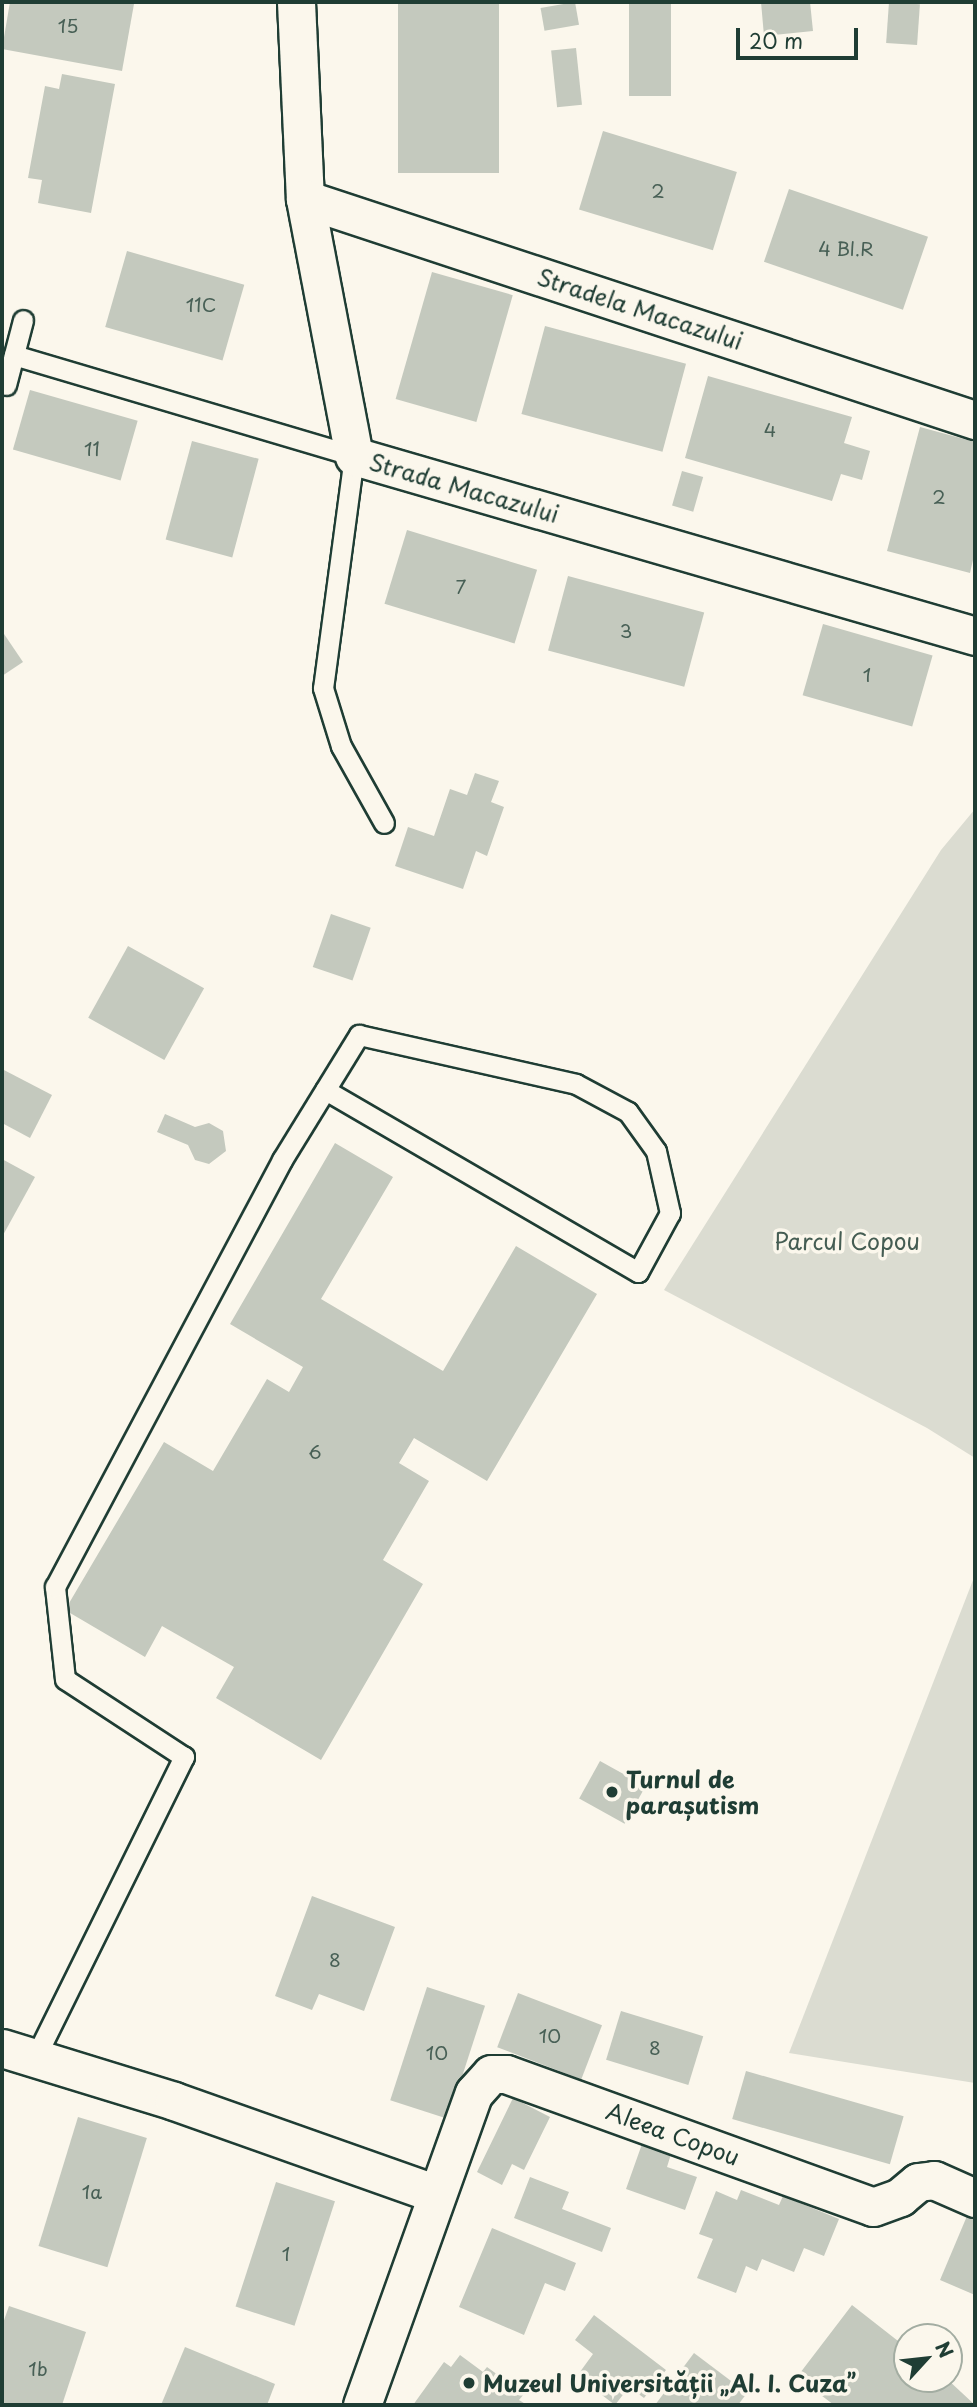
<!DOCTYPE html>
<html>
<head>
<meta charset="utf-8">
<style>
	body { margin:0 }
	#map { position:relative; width:977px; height:2407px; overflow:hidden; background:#fbf7ec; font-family:"Playpen Sans",sans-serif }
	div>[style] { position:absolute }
	.green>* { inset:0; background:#dbdcd1 }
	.building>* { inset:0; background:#c4c9be; transform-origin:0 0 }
	.roads { filter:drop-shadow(2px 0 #1f3d34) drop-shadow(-2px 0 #1f3d34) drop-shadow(0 2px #1f3d34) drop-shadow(0 -2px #1f3d34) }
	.service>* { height:19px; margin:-9.5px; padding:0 9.5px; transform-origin:9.5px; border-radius:9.5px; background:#fbf7ec }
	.minor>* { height:37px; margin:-18.5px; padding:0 18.5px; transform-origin:18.5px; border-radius:18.5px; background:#fbf7ec }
	.dots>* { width:19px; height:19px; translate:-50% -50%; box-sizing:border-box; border:4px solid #fbf7ec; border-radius:50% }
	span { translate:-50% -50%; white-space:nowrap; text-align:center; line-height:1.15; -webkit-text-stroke:7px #fbf7ec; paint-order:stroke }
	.number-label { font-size:19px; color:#486056 }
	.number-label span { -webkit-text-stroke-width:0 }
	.street-label { font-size:23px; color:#1f3d34 }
	.park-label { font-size:23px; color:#455d53 }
	.poi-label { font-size:23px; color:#1f3d34; font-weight:700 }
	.left { translate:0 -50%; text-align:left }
	.frame { position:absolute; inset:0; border:4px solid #1f3d34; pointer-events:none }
	.north { position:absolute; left:893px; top:2323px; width:70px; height:70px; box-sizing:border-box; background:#fbf7ec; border:2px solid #a3ada2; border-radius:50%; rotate:63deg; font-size:19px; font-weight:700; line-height:28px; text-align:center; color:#1f3d34 }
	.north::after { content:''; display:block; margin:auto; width:24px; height:32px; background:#1f3d34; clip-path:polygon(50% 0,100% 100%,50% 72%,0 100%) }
	.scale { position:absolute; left:736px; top:28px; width:122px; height:32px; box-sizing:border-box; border:4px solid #1f3d34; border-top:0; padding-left:9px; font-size:21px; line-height:24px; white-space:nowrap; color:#1f3d34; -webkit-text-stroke:5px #fbf7ec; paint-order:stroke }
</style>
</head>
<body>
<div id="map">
	<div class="green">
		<div style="clip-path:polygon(975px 809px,975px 1458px,927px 1428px,664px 1290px,941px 850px)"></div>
		<div style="clip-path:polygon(975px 1575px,975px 2083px,789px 2053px)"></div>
	</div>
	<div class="building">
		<div style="clip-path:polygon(10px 2px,134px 4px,122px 71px,2px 49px)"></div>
		<div style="left:398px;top:2px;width:101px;height:171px"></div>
		<div style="left:575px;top:2px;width:23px;height:35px;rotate:80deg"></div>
		<div style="left:629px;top:2px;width:42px;height:94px"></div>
		<div style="clip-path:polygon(761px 2px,810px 2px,813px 31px,764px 36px)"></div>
		<div style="left:889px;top:2px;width:31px;height:41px;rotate:4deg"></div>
		<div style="left:576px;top:48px;width:57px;height:25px;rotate:84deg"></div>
		<div style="clip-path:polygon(62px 74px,115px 84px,91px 213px,38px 203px,42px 180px,28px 178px,45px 86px,59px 89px)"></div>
		<div style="left:603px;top:131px;width:140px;height:82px;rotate:17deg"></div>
		<div style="left:789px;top:189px;width:147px;height:77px;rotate:19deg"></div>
		<div style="left:127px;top:251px;width:122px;height:79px;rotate:16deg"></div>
		<div style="left:432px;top:272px;width:84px;height:132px;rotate:16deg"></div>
		<div style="left:545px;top:326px;width:146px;height:91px;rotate:15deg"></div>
		<div style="clip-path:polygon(708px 376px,852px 417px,844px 443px,870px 451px,862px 480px,841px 474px,832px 501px,685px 458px)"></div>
		<div style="left:30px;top:390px;width:112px;height:62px;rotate:16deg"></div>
		<div style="clip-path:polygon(920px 427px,975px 442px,975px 551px,970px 573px,887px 551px)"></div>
		<div style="left:192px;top:441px;width:69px;height:102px;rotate:15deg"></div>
		<div style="left:682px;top:471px;width:22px;height:36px;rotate:16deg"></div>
		<div style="left:407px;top:530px;width:136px;height:77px;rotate:17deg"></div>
		<div style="left:568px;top:576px;width:141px;height:77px;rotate:15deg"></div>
		<div style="left:823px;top:624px;width:114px;height:74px;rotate:16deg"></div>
		<div style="clip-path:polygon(2px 631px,23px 662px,2px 676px)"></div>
		<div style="clip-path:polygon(475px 773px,499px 781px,491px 802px,504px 807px,487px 856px,476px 851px,463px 889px,395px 866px,408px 827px,434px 836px,450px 789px,467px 795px)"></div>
		<div style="left:331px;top:914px;width:42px;height:56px;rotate:19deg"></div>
		<div style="left:128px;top:946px;width:87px;height:82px;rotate:29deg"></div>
		<div style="clip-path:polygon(2px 1069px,52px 1095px,30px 1138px,2px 1123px)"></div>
		<div style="clip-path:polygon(165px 1114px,195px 1127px,209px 1123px,223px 1131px,226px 1151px,209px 1164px,195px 1160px,188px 1145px,157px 1132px)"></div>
		<div style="clip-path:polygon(335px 1143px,393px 1177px,321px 1299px,443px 1371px,516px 1246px,597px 1294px,487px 1481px,414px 1438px,399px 1463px,429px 1481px,383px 1560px,423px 1584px,321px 1760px,216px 1698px,234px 1667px,162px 1626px,145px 1657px,65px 1610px,164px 1442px,213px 1471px,267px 1379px,289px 1392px,303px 1367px,230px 1324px)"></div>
		<div style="clip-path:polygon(2px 1159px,35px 1177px,2px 1237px)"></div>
		<div style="left:600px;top:1761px;width:52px;height:43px;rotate:29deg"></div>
		<div style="clip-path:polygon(312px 1896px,395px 1927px,364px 2011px,319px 1994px,312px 2010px,275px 1996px)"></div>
		<div style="left:427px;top:1987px;width:61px;height:119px;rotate:18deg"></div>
		<div style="left:518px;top:1993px;width:90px;height:58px;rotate:21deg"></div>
		<div style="left:621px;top:2011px;width:86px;height:51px;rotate:17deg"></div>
		<div style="left:746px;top:2071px;width:164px;height:50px;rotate:16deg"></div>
		<div style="clip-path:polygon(513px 2098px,550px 2117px,524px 2170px,512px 2164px,502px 2185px,477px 2172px)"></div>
		<div style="left:78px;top:2117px;width:72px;height:135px;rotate:17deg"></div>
		<div style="clip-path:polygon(642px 2144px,671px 2154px,667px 2167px,697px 2177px,685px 2210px,626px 2189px)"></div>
		<div style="clip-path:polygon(530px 2177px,569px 2192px,562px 2209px,611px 2228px,602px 2252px,514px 2218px)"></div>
		<div style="left:276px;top:2182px;width:62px;height:131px;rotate:18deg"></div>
		<div style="clip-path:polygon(741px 2190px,779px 2205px,783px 2196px,839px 2219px,824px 2256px,804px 2248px,794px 2272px,762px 2259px,757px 2271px,746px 2266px,736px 2293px,697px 2278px,713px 2239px,699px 2234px,716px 2191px,737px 2200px)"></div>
		<div style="clip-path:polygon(975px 2197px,975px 2295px,940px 2280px)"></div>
		<div style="clip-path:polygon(492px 2228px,576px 2263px,565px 2291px,545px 2283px,524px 2335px,459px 2307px)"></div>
		<div style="clip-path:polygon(852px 2305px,907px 2348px,907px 2379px,947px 2379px,975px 2405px,834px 2405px,797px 2377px)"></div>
		<div style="clip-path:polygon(9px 2306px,86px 2332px,62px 2405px,2px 2405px,2px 2326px)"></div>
		<div style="clip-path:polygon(594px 2315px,666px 2370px,644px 2398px,629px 2387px,615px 2405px,577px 2376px,593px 2354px,575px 2340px)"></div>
		<div style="clip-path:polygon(185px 2347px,275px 2384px,267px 2405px,161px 2405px)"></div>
		<div style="clip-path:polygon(694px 2353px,747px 2393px,738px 2405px,655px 2405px)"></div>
		<div style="clip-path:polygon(460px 2355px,483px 2372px,487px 2367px,524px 2394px,519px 2400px,527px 2405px,413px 2405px,444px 2362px,451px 2367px)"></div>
	</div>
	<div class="roads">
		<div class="service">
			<div style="left:14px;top:355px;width:355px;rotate:16.5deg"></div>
			<div style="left:354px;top:456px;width:234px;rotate:97.6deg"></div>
			<div style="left:323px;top:688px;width:61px;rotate:72.8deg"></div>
			<div style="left:341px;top:746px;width:88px;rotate:60.8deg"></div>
			<div style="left:6px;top:385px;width:67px;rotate:-75.3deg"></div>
			<div style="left:36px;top:2056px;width:334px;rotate:-63.7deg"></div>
			<div style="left:184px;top:1757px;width:142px;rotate:-146.8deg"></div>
			<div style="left:65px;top:1679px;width:93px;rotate:-96.2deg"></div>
			<div style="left:55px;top:1587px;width:484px;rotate:-62deg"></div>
			<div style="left:282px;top:1160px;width:147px;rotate:-58.4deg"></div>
			<div style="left:359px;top:1035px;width:222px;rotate:12.7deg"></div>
			<div style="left:576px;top:1084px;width:59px;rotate:28.3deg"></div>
			<div style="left:628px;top:1112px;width:48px;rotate:54.3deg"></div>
			<div style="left:656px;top:1151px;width:64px;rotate:77.3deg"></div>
			<div style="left:670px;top:1213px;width:67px;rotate:118.5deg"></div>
			<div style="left:638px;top:1272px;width:362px;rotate:-149.8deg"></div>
		</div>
		<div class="minor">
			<div style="left:296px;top:2px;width:197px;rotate:87.4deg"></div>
			<div style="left:305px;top:199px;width:262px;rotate:79.2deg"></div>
			<div style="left:354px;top:456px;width:647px;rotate:16.16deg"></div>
			<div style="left:305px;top:199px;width:706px;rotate:18.26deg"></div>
			<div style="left:2px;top:2048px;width:180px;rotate:17.1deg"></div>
			<div style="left:174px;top:2101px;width:278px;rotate:19.5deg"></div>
			<div style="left:362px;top:2405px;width:331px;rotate:-70.3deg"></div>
			<div style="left:474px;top:2093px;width:25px;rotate:-48deg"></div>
			<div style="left:491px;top:2074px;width:15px"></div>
			<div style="left:506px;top:2074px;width:390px;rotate:19.9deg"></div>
			<div style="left:873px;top:2207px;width:29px;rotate:-20deg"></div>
			<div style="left:900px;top:2197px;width:23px;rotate:-40deg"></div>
			<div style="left:918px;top:2182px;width:16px;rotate:-7deg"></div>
			<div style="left:934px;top:2180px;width:45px;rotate:23.7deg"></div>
		</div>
	</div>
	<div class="dots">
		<div style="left:612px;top:1792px;background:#1f3d34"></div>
		<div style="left:469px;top:2383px;background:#1f3d34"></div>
	</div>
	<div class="number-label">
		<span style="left:68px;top:26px">15</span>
		<span style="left:658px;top:191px">2</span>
		<span style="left:846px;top:249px">4 Bl.R</span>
		<span style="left:201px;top:305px">11C</span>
		<span style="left:770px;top:430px">4</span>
		<span style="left:92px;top:449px">11</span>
		<span style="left:939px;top:497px">2</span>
		<span style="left:461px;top:587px">7</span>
		<span style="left:626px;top:631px">3</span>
		<span style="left:867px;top:675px">1</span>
		<span style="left:315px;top:1452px">6</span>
		<span style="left:335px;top:1960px">8</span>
		<span style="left:550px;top:2036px">10</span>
		<span style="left:655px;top:2048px">8</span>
		<span style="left:437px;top:2053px">10</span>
		<span style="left:92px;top:2192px">1a</span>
		<span style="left:286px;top:2254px">1</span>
		<span style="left:38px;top:2369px">1b</span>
	</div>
	<div class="street-label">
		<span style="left:640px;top:309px;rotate:18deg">Stradela Macazului</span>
		<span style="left:464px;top:488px;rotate:16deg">Strada Macazului</span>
		<span style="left:673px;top:2134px;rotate:20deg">Aleea Copou</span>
	</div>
	<div class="park-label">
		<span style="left:847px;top:1241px">Parcul Copou</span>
	</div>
	<div class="poi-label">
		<span class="left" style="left:626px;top:1792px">Turnul de<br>parașutism</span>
		<span class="left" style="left:483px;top:2383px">Muzeul Universității „Al. I. Cuza”</span>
	</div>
	<div class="frame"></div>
	<div class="north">N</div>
	<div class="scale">20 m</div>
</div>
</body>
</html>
